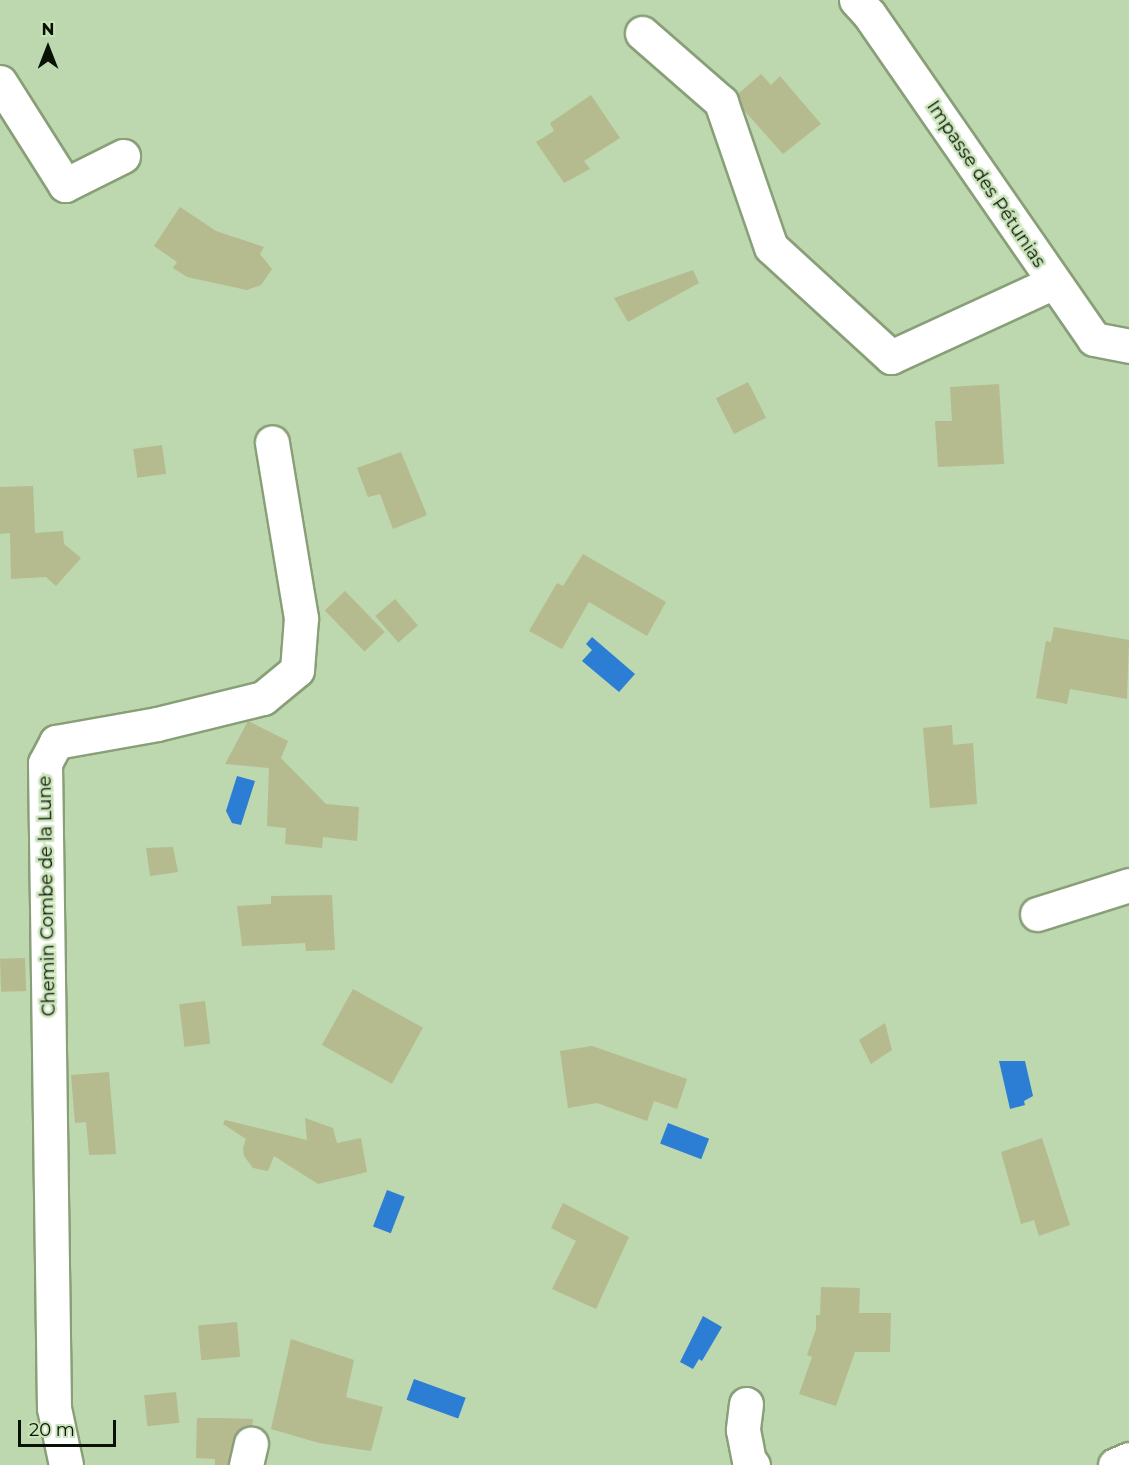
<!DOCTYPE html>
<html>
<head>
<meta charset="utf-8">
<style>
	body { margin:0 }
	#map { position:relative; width:1129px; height:1465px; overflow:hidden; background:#bdd7ae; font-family:Montserrat,sans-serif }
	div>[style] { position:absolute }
	.water>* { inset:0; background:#2c7dd4; transform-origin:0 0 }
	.building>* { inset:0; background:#b5bb8e; transform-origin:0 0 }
	.roads { filter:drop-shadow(2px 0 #889f78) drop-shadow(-2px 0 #889f78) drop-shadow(0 2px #889f78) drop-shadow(0 -2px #889f78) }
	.street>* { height:33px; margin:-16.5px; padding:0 16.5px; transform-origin:16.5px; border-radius:16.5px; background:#fff }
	span { translate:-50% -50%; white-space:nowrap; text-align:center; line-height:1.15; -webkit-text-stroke:5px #cae4ba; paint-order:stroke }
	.street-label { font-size:18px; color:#091104 }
	.north { position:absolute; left:18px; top:18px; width:60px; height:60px; -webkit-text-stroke:4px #cae4ba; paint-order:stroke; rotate:0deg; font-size:16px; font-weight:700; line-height:24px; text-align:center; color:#091104 }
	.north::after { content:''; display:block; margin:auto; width:21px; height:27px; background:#091104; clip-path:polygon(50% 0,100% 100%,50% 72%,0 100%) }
	.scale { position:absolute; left:18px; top:1420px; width:98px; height:27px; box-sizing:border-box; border:3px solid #091104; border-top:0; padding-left:8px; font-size:18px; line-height:21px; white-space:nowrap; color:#091104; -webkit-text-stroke:4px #cae4ba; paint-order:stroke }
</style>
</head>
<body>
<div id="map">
	<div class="water">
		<div style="clip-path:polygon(592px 637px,635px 674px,619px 692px,582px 661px,592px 650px,586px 644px)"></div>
		<div style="clip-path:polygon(237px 776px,255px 781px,241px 825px,232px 823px,226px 811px)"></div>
		<div style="clip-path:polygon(999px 1061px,1025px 1061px,1033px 1096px,1024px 1101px,1025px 1105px,1010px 1109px)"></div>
		<div style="left:668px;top:1123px;width:44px;height:22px;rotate:21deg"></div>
		<div style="left:387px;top:1190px;width:19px;height:39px;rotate:21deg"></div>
		<div style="clip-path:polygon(703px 1316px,722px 1327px,702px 1361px,699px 1359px,693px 1369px,680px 1362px)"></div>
		<div style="left:414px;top:1379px;width:55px;height:22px;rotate:20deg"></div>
	</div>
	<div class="building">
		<div style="clip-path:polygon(761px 74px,771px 85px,780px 76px,821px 124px,783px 154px,743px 109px,738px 94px)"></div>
		<div style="clip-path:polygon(591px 95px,620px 138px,584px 161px,590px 169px,564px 183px,536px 142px,554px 131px,550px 123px)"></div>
		<div style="clip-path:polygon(180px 207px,216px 231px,264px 247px,260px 254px,272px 269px,261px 285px,247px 290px,187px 277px,173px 268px,177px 262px,154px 246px)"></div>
		<div style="clip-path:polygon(693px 270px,699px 283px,628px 322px,614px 298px)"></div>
		<div style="left:748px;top:382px;width:40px;height:36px;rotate:63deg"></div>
		<div style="clip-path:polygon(999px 384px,1004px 464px,938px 467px,935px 421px,952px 421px,950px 387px)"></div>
		<div style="left:162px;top:445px;width:29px;height:29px;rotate:82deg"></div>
		<div style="clip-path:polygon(401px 452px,427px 515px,393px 529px,380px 494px,368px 497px,357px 468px)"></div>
		<div style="clip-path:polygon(33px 486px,35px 533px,63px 531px,64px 544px,81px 558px,56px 586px,46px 577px,11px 579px,10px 533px,0 534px,0 487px)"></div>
		<div style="clip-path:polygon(583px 554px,666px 602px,647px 636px,589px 602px,562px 649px,529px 631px,557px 583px,563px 586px)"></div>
		<div style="left:345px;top:591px;width:57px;height:28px;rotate:46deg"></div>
		<div style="left:395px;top:599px;width:35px;height:26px;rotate:49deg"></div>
		<div style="clip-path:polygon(1054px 627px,1129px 640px,1127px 699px,1070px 689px,1067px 704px,1036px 698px,1046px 641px,1051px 642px)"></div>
		<div style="clip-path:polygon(248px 721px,288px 741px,281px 758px,326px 804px,359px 807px,357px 841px,323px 837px,322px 848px,285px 844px,286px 828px,267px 826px,269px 768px,225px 764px)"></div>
		<div style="clip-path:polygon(952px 725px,953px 745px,973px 743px,977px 804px,930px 808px,923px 728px)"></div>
		<div style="clip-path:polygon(173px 847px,178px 872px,150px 876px,146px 848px)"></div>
		<div style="clip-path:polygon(332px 895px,335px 950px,306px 951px,305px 943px,242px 946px,237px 906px,271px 904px,271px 896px)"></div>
		<div style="left:25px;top:958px;width:33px;height:25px;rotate:88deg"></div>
		<div style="left:353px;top:989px;width:80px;height:64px;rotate:29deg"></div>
		<div style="left:205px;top:1001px;width:43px;height:26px;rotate:83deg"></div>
		<div style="clip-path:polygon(885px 1023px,892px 1050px,871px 1064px,859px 1040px)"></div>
		<div style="clip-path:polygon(592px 1046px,687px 1079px,677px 1109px,654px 1101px,647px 1121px,597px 1103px,568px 1108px,560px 1051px)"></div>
		<div style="clip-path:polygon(109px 1072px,116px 1154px,89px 1155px,86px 1122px,75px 1123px,71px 1075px)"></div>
		<div style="clip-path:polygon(305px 1118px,333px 1128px,337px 1143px,361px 1138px,367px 1172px,318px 1184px,274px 1156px,268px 1171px,253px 1168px,244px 1156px,243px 1148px,246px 1139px,223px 1124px,225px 1120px,307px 1140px)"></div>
		<div style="clip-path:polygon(1042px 1138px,1070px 1225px,1039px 1236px,1034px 1220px,1021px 1224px,1001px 1152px)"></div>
		<div style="clip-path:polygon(563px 1203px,629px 1237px,596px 1309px,552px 1289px,576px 1241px,551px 1228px)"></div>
		<div style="clip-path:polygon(821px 1287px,860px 1288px,859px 1313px,891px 1313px,890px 1352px,855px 1352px,836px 1406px,799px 1394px,812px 1357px,807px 1355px,816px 1329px,816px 1315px,820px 1315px)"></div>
		<div style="left:237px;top:1322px;width:35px;height:39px;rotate:85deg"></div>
		<div style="clip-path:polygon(291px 1339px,354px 1360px,346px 1397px,383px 1407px,371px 1451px,319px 1443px,271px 1429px)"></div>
		<div style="left:176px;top:1392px;width:31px;height:32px;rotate:84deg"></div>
		<div style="clip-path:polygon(197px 1418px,220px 1418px,253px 1419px,252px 1426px,237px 1432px,228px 1465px,215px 1465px,215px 1459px,196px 1458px)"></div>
	</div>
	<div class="roads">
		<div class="street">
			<div style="left:856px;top:0;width:19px;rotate:47deg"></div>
			<div style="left:869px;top:14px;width:395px;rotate:55.3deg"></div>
			<div style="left:1094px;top:339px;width:36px;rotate:11deg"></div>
			<div style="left:642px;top:33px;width:105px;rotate:41.1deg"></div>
			<div style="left:721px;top:102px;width:153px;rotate:71deg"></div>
			<div style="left:771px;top:247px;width:163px;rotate:42.5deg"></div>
			<div style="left:891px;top:357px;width:179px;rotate:-24.7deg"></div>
			<div style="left:0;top:82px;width:122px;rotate:57.7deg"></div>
			<div style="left:65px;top:185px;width:65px;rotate:-26.6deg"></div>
			<div style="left:1037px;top:914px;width:96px;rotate:-17.5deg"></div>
			<div style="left:746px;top:1404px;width:26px;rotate:97deg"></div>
			<div style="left:743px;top:1430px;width:33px;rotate:79deg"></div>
			<div style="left:749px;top:1462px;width:5px;rotate:37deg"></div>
			<div style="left:66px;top:1465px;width:58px;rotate:-101.9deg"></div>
			<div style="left:54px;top:1408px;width:645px;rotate:-90.8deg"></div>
			<div style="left:45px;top:763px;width:24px;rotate:-62deg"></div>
			<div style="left:56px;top:742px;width:103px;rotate:-10.1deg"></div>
			<div style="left:157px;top:724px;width:109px;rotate:-13.8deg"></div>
			<div style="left:263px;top:698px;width:44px;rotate:-39.5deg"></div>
			<div style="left:297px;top:670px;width:52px;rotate:-85.6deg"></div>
			<div style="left:301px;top:618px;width:178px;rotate:-99.4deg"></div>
			<div style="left:246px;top:1465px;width:22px;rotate:-77deg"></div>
			<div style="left:1115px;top:1465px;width:15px;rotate:-23deg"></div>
		</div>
	</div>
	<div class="street-label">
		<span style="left:986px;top:184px;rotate:56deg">Impasse des Pétunias</span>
		<span style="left:47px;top:896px;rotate:-91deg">Chemin Combe de la Lune</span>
	</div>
	<div class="north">N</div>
	<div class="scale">20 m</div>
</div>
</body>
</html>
